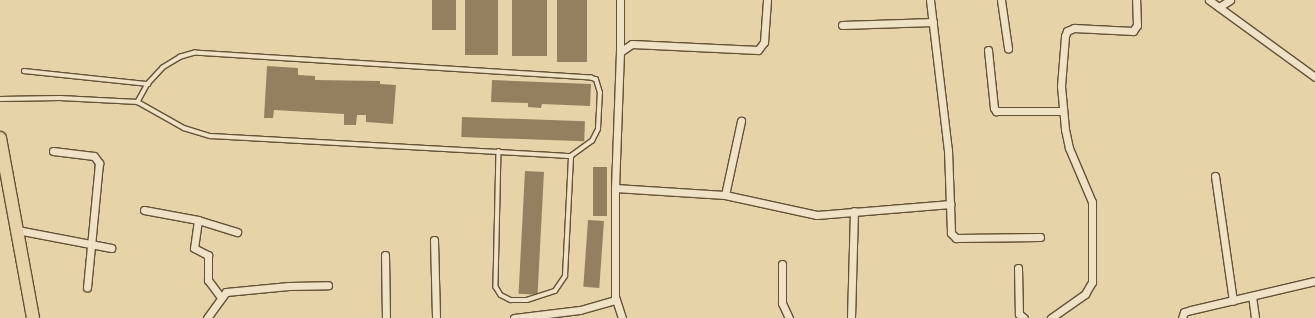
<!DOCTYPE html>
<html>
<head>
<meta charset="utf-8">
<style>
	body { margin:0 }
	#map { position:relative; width:1315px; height:318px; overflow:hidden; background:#e6d3a8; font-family:"Old Standard TT",serif }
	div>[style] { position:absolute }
	.building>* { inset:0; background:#93805f; transform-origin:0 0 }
	.roads { filter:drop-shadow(1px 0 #645236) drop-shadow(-1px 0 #645236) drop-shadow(0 1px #645236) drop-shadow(0 -1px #645236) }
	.lane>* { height:3.5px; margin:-1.75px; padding:0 1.75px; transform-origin:1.75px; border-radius:1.75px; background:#efe2c6 }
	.street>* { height:7px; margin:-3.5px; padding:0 3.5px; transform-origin:3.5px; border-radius:3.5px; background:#efe2c6 }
	.primary>* { height:12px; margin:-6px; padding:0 6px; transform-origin:6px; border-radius:6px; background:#e6d3a8 }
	span { translate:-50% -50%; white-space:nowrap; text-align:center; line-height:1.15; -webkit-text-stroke:3px #efe2c6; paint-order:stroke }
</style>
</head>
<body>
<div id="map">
	<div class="building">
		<div style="left:432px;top:0;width:24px;height:30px"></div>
		<div style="left:465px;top:0;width:33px;height:55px"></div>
		<div style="left:512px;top:0;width:35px;height:56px"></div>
		<div style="left:557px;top:0;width:30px;height:62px"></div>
		<div style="clip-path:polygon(267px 66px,298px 68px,298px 75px,315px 76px,315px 80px,380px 81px,380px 84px,396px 85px,393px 124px,366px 122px,366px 115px,357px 115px,356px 125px,344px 125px,344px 114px,274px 110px,273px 118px,264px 118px)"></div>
		<div style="clip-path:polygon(492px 80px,591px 84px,590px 106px,542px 104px,541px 108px,528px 107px,528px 103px,491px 102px)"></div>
		<div style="left:462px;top:117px;width:123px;height:20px;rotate:2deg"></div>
		<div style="left:593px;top:167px;width:14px;height:49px"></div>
		<div style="left:525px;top:171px;width:19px;height:123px;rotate:3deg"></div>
		<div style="left:588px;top:220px;width:16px;height:67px;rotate:4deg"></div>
	</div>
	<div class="roads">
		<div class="lane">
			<div style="left:24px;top:71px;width:125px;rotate:6deg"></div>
			<div style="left:0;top:99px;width:60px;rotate:-1deg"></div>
			<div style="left:60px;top:98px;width:78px;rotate:2.9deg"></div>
			<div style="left:138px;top:102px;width:53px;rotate:29.5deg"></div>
			<div style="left:184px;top:128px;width:28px;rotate:17deg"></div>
			<div style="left:211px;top:136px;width:361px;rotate:3.2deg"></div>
			<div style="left:571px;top:156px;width:26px;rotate:-36deg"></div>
			<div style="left:592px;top:141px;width:13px;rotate:-63deg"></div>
			<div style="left:598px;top:129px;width:36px;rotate:-87deg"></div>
			<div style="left:600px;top:93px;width:14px;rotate:-107deg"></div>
			<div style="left:596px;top:80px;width:5px;rotate:-158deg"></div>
			<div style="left:591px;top:78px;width:397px;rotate:-176.4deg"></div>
			<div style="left:195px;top:53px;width:15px;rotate:164deg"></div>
			<div style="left:181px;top:57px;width:21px;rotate:149deg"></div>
			<div style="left:163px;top:68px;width:22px;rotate:133deg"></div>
			<div style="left:148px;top:84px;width:21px;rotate:119deg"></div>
			<div style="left:499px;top:151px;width:136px;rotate:91.3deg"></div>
			<div style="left:496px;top:287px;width:9px;rotate:58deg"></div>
			<div style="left:501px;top:295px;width:11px;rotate:27deg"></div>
			<div style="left:511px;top:300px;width:16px"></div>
			<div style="left:527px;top:300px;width:29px;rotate:-18deg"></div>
			<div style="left:555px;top:291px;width:18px;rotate:-56deg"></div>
			<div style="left:565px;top:276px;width:120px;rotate:-87.1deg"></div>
		</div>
		<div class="street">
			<div style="left:620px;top:0;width:52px;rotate:90deg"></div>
			<div style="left:930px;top:0;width:151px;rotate:83.2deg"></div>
			<div style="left:948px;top:150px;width:83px;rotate:87.9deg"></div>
			<div style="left:951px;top:233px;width:7px;rotate:45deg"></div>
			<div style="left:956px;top:238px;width:84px;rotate:-0.7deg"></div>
			<div style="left:1001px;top:0;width:49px;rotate:81.7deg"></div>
			<div style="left:1209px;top:0;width:131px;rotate:36deg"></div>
			<div style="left:1219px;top:7px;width:13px;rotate:-32deg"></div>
			<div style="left:842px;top:25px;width:91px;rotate:-1.9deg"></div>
			<div style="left:988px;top:50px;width:58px;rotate:84.1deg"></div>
			<div style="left:994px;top:108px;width:4px;rotate:56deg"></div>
			<div style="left:996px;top:111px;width:67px"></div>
			<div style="left:53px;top:151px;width:41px;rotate:7deg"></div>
			<div style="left:94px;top:156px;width:9px;rotate:54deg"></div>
			<div style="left:99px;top:163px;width:125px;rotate:95.5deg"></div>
			<div style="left:1215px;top:176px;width:126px;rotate:81.8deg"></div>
			<div style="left:615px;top:188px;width:110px;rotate:3.6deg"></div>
			<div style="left:725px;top:195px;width:94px;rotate:12.3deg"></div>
			<div style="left:817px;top:215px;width:134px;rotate:-4.7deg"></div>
			<div style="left:725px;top:195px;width:76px;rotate:-77.8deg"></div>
			<div style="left:144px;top:210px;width:55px;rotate:10.5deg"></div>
			<div style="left:198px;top:220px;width:41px;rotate:17.1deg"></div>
			<div style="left:198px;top:220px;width:28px;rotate:98deg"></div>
			<div style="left:194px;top:248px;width:16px;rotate:27deg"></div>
			<div style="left:208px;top:255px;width:25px;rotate:90deg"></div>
			<div style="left:208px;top:280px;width:21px;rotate:53deg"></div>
			<div style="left:17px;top:230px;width:96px;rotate:10.8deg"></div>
			<div style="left:434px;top:240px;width:78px;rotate:88.5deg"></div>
			<div style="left:385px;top:255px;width:63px;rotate:89.1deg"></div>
			<div style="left:782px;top:264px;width:39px;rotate:90deg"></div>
			<div style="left:782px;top:303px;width:17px;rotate:65deg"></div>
			<div style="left:1018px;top:268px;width:46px;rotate:88.8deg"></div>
			<div style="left:1019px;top:314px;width:6px;rotate:39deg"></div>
			<div style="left:1252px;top:296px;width:22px;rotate:82deg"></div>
			<div style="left:207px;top:318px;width:32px;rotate:-54deg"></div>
			<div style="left:226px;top:292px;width:63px;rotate:-5.4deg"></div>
			<div style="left:289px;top:286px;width:39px;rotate:-1deg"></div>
			<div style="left:514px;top:318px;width:66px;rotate:-6.9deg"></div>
			<div style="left:580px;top:310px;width:37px;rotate:-16deg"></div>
			<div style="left:622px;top:318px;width:22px;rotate:-108deg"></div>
			<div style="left:615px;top:297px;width:109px;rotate:-90deg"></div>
			<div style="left:615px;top:188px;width:136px;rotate:-87.9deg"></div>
			<div style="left:620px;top:52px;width:14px;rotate:-34deg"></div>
			<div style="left:632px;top:44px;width:126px;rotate:2.7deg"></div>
			<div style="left:758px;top:50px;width:10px;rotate:-53deg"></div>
			<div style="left:764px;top:42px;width:42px;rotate:-85.9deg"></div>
			<div style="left:851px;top:318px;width:107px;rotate:-88.4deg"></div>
			<div style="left:1051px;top:318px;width:42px;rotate:-35.2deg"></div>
			<div style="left:1085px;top:294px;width:14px;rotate:-60deg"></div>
			<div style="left:1092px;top:282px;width:80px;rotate:-90deg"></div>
			<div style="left:1092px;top:202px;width:59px;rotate:-113.1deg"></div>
			<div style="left:1069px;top:148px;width:19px;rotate:-102deg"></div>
			<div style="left:1065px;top:129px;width:43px;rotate:-95.3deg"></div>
			<div style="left:1061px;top:86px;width:50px;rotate:-85.4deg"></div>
			<div style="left:1065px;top:36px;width:5px;rotate:-68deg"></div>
			<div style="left:1067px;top:31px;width:8px;rotate:-23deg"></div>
			<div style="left:1074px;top:28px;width:59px;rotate:2.9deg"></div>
			<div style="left:1133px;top:31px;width:7px;rotate:-56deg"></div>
			<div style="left:1137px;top:25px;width:25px;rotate:-92deg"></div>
			<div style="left:1182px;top:318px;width:6px;rotate:-72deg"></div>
			<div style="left:1184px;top:312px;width:7px;rotate:-16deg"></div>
			<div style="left:1191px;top:310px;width:127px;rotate:-13.2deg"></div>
		</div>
		<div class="primary">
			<div style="left:0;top:138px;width:183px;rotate:79.6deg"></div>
		</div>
	</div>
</div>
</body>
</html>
